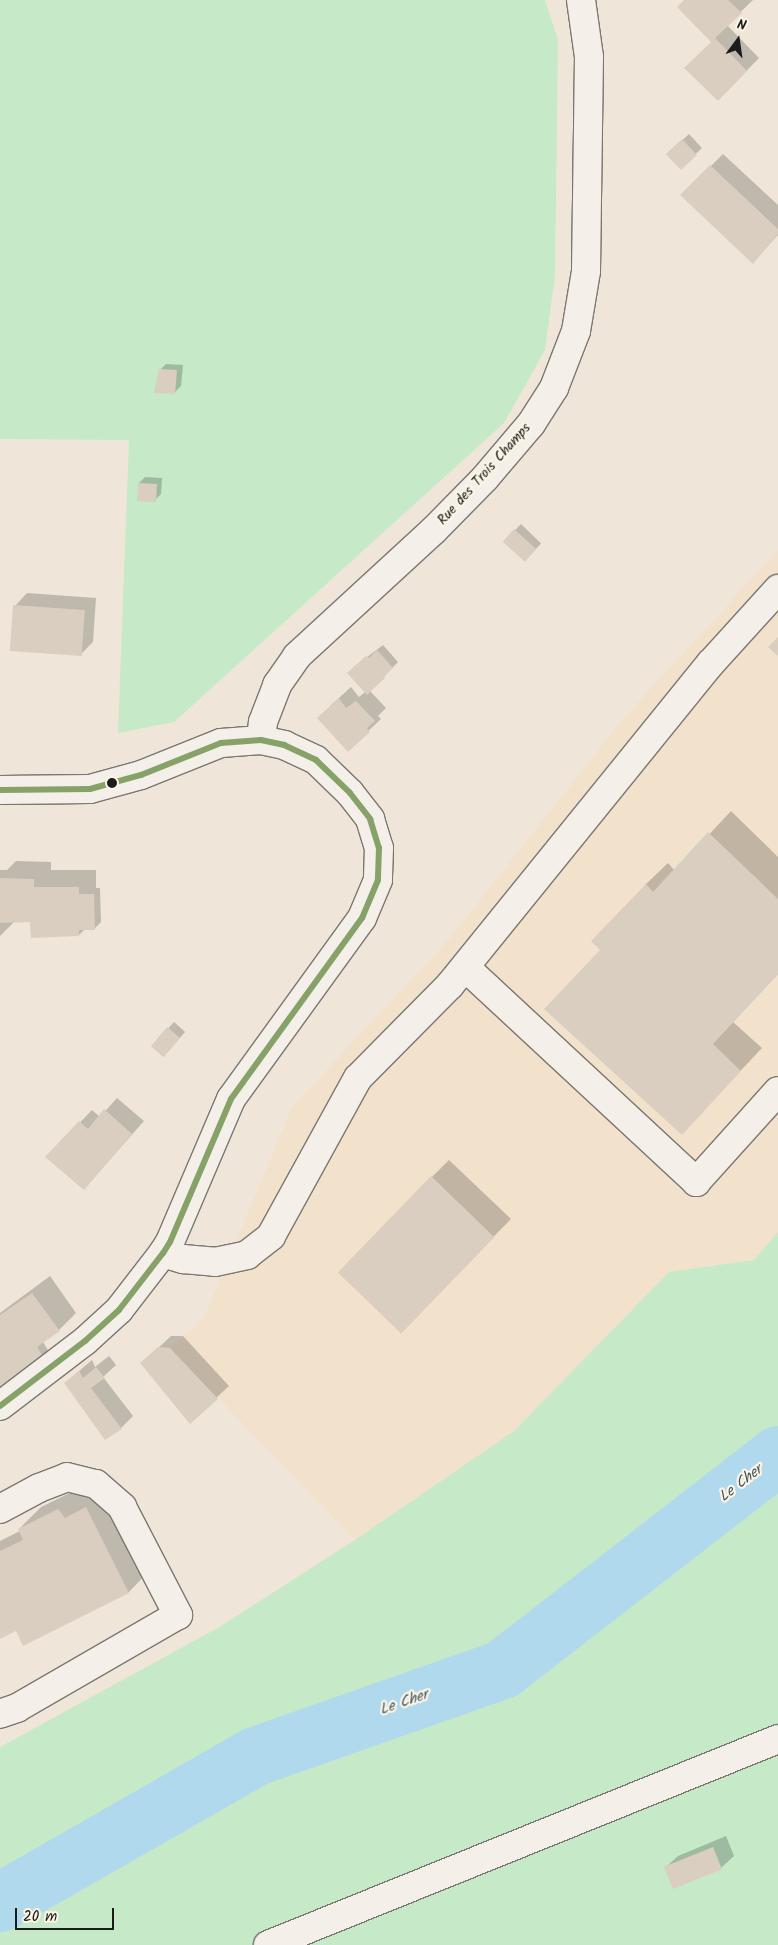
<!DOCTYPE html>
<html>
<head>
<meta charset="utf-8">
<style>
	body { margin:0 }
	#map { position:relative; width:778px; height:1945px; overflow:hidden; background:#efe6d9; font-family:Kalam,sans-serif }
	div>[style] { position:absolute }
	.built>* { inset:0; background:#f2e2cc }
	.green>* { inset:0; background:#c6e9c8 }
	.shadow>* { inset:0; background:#0003; transform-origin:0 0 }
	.river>* { height:59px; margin:-29.5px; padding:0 29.5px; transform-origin:29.5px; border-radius:29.5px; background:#b0d9ed }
	.building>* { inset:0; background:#d9cec0; transform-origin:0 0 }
	.roads { filter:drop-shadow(1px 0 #7b7771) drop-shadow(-1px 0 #7b7771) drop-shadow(0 1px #7b7771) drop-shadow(0 -1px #7b7771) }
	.minor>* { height:28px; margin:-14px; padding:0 14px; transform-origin:14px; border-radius:14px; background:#f4f0e9 }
	.bus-1>* { height:6px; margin:-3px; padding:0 3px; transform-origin:3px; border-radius:3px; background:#86a269 }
	.dots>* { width:14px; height:14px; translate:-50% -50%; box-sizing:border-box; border:2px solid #fcf5e5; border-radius:50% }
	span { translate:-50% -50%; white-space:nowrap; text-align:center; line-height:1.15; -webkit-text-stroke:4.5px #fcf5e5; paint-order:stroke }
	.street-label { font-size:14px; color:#1c1c1c }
	.water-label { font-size:15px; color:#40535d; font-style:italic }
	.north { position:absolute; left:713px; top:15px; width:50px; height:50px; -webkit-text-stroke:4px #fcf5e5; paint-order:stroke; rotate:14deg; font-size:14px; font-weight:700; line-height:20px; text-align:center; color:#1c1c1c }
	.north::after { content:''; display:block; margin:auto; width:18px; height:22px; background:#1c1c1c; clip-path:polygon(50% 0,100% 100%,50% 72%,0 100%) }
	.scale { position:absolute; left:15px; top:1908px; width:99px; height:22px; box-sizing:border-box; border:2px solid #1c1c1c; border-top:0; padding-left:6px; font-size:15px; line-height:18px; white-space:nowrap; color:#1c1c1c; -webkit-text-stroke:4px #fcf5e5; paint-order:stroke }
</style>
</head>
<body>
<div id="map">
	<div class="built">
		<div style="clip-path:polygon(778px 550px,778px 1232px,754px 1260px,669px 1272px,514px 1431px,355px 1540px,170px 1348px,204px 1318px,292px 1107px,450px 938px,621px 721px)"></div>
	</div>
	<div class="green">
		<div style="clip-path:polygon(0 0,545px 0,558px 40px,555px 275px,545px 350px,504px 423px,174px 722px,118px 733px,129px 440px,0 439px)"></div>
		<div style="clip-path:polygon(778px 1232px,778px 1945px,0 1945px,0 1747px,216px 1629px,355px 1540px,514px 1431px,669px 1272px,754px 1260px)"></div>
	</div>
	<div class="shadow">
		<div style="clip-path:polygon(686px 0,753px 0,727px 25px,759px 58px,718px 100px,712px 42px)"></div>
		<div style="left:689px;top:134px;width:19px;height:30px;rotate:47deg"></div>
		<div style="clip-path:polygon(723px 154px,778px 205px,778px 235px,753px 262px,682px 195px)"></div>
		<div style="clip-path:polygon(166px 364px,183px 365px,181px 386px,175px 392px,160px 370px)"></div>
		<div style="clip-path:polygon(145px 477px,162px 478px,161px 494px,155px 500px,139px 483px)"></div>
		<div style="left:521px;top:524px;width:28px;height:24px;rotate:44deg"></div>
		<div style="clip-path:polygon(27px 593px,96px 598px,93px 642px,81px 654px,15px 606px)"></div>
		<div style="clip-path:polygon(383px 645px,398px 662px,370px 691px,386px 708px,378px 716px,381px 719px,348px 750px,330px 706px,351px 687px,359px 697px,365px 692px,354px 667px)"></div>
		<div style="clip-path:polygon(731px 811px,778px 857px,778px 974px,733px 1022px,762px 1048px,682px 1133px,602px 950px,646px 884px,668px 863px,675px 871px)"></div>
		<div style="clip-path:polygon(16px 861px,51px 862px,51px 870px,96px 870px,96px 888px,100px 888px,101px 922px,95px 928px,85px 929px,79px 935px,31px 921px,15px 921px,0 936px,0 870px,7px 870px)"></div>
		<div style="left:174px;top:1022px;width:15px;height:33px;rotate:42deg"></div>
		<div style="clip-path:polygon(117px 1098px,144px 1121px,84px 1189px,47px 1157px,92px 1110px,100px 1117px)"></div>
		<div style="clip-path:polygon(449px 1160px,511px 1219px,401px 1331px,432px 1177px)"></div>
		<div style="clip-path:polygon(50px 1276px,76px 1313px,59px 1330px,43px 1342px,48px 1350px,43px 1356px,0 1386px,0 1313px)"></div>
		<div style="clip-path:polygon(171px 1336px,183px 1336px,229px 1386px,190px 1422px,142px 1363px)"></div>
		<div style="clip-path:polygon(109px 1356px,116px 1365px,103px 1377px,133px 1416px,121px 1428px,65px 1383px,92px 1360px,95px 1367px)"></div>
		<div style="clip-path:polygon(108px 1486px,150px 1570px,129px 1592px,23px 1644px,16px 1629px,0 1637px,0 1541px,20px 1531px,19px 1529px,41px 1507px,80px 1488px,87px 1497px)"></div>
		<div style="clip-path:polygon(726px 1836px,734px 1856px,721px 1868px,665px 1868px,678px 1856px)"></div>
	</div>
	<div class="river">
		<div style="left:0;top:1902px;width:294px;rotate:-29.8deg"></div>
		<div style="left:255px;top:1756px;width:262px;rotate:-19.4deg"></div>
		<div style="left:502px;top:1669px;width:349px;rotate:-37.8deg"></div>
	</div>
	<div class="building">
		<div style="clip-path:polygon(684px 0,728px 0,742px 13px,715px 38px,747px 71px,718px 101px,684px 68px,711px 42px,677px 7px)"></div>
		<div style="left:682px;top:139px;width:22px;height:22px;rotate:47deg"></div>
		<div style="clip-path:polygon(710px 165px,778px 229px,778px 234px,753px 264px,680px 195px)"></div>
		<div style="clip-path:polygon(159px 369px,177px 370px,175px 394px,154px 393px)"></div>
		<div style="left:138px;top:483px;width:19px;height:18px;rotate:3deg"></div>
		<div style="left:514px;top:529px;width:30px;height:17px;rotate:42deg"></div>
		<div style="left:13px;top:605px;width:72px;height:46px;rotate:4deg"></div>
		<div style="clip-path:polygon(778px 637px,778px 656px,768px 647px)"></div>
		<div style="clip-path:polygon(377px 650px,393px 668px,384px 676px,385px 678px,367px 695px,347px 673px,366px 656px,369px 658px)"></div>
		<div style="clip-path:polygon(339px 698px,346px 708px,356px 701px,375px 721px,367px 728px,370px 732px,348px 752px,317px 718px)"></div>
		<div style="clip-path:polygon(708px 832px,778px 899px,778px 974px,713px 1044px,741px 1071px,682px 1135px,544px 1009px,600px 950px,591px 941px,646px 884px,653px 892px)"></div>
		<div style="clip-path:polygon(0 878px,34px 879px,34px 887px,79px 887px,79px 894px,94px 894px,95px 930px,79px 930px,79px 936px,31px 938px,30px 922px,0 923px)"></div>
		<div style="left:167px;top:1027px;width:17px;height:25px;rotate:40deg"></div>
		<div style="clip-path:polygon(104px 1109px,132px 1134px,84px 1190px,45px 1157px,79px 1121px,88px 1129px)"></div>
		<div style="left:431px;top:1176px;width:88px;height:134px;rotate:44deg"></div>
		<div style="clip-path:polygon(32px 1293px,60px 1331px,37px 1347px,43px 1357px,0 1388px,0 1315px)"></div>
		<div style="clip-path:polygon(158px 1347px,170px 1348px,218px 1399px,190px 1424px,140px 1363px)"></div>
		<div style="clip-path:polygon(96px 1367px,105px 1378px,91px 1388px,122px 1429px,105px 1440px,64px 1383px,79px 1371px,83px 1378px)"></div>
		<div style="clip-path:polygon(86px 1507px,129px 1593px,23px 1646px,16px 1631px,0 1639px,0 1551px,23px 1540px,18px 1529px,58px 1509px,65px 1518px)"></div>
		<div style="left:713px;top:1847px;width:24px;height:53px;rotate:68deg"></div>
	</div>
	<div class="roads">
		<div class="minor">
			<div style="left:261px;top:740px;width:18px;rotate:-84deg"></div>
			<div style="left:263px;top:722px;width:40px;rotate:-69deg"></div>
			<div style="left:277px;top:685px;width:35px;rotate:-55deg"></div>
			<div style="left:297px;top:656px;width:185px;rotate:-42.6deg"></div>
			<div style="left:433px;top:531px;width:74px;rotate:-45.5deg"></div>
			<div style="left:485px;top:478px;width:71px;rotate:-49.6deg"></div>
			<div style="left:531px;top:424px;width:43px;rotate:-57.4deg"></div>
			<div style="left:554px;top:388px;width:61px;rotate:-68.9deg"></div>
			<div style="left:576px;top:331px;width:61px;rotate:-80.5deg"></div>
			<div style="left:586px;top:271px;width:214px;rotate:-89.2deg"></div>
			<div style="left:589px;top:57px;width:58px;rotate:-98deg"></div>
			<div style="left:0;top:790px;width:90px;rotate:-0.6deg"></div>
			<div style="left:90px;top:789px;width:53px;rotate:-15.4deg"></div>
			<div style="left:141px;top:775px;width:86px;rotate:-21.8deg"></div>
			<div style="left:221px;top:743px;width:40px;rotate:-4.3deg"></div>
			<div style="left:261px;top:740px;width:24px;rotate:12deg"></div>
			<div style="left:284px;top:745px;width:35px;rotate:25deg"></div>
			<div style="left:316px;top:760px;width:47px;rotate:44.1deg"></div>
			<div style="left:350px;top:793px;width:33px;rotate:52deg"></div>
			<div style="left:370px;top:819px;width:30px;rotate:73deg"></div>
			<div style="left:379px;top:848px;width:32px;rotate:92deg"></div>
			<div style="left:378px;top:880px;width:41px;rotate:112.8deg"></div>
			<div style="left:362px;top:918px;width:223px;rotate:125.9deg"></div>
			<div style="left:231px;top:1099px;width:155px;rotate:113.1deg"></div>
			<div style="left:170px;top:1242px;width:13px;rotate:122deg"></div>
			<div style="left:163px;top:1253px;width:72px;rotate:127.7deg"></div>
			<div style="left:119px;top:1310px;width:46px;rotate:137.6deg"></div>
			<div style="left:85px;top:1341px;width:107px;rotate:142.6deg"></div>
			<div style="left:465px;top:967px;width:316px;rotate:42.9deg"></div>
			<div style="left:696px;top:1182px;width:122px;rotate:-48deg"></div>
			<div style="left:163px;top:1253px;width:21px;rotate:17deg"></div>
			<div style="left:183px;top:1259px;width:32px;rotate:5deg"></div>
			<div style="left:215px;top:1262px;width:33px;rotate:-12deg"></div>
			<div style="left:247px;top:1255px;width:31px;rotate:-38deg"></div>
			<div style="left:271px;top:1236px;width:180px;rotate:-61.2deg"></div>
			<div style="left:358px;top:1078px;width:131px;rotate:-45.3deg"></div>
			<div style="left:450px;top:985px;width:414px;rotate:-51deg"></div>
			<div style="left:711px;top:663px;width:100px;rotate:-47.8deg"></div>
			<div style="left:0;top:1509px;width:44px;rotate:-28.3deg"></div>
			<div style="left:39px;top:1488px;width:30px;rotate:-21deg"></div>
			<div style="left:67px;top:1477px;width:30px;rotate:14deg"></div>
			<div style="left:96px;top:1484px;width:35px;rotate:41deg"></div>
			<div style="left:122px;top:1507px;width:122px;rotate:62.6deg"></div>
			<div style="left:178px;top:1615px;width:186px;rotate:150deg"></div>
			<div style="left:17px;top:1708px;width:18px;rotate:161deg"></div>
			<div style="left:268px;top:1945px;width:550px;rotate:-21.99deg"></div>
		</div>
	</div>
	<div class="bus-1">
		<div style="left:0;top:790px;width:90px;rotate:-0.6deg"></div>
		<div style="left:90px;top:789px;width:53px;rotate:-15.4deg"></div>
		<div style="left:141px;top:775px;width:86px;rotate:-21.8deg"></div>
		<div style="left:221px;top:743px;width:40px;rotate:-4.3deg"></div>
		<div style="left:261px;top:740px;width:24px;rotate:12deg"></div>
		<div style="left:284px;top:745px;width:35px;rotate:25deg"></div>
		<div style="left:316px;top:760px;width:47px;rotate:44.1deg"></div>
		<div style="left:350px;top:793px;width:33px;rotate:52deg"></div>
		<div style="left:370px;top:819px;width:30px;rotate:73deg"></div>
		<div style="left:379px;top:848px;width:32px;rotate:92deg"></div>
		<div style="left:378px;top:880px;width:41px;rotate:112.8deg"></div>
		<div style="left:362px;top:918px;width:223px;rotate:125.9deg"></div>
		<div style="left:231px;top:1099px;width:155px;rotate:113.1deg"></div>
		<div style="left:170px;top:1242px;width:13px;rotate:122deg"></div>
		<div style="left:163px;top:1253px;width:72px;rotate:127.7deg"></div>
		<div style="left:119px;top:1310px;width:46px;rotate:137.6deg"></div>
		<div style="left:85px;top:1341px;width:107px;rotate:142.6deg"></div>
	</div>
	<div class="dots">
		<div style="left:112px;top:783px;background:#1c1c1c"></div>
	</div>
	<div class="street-label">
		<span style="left:484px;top:474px;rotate:-48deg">Rue des Trois Champs</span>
	</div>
	<div class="water-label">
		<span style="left:741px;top:1484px;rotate:-38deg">Le Cher</span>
		<span style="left:404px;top:1703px;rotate:-19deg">Le Cher</span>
	</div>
	<div class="north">N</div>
	<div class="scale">20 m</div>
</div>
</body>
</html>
